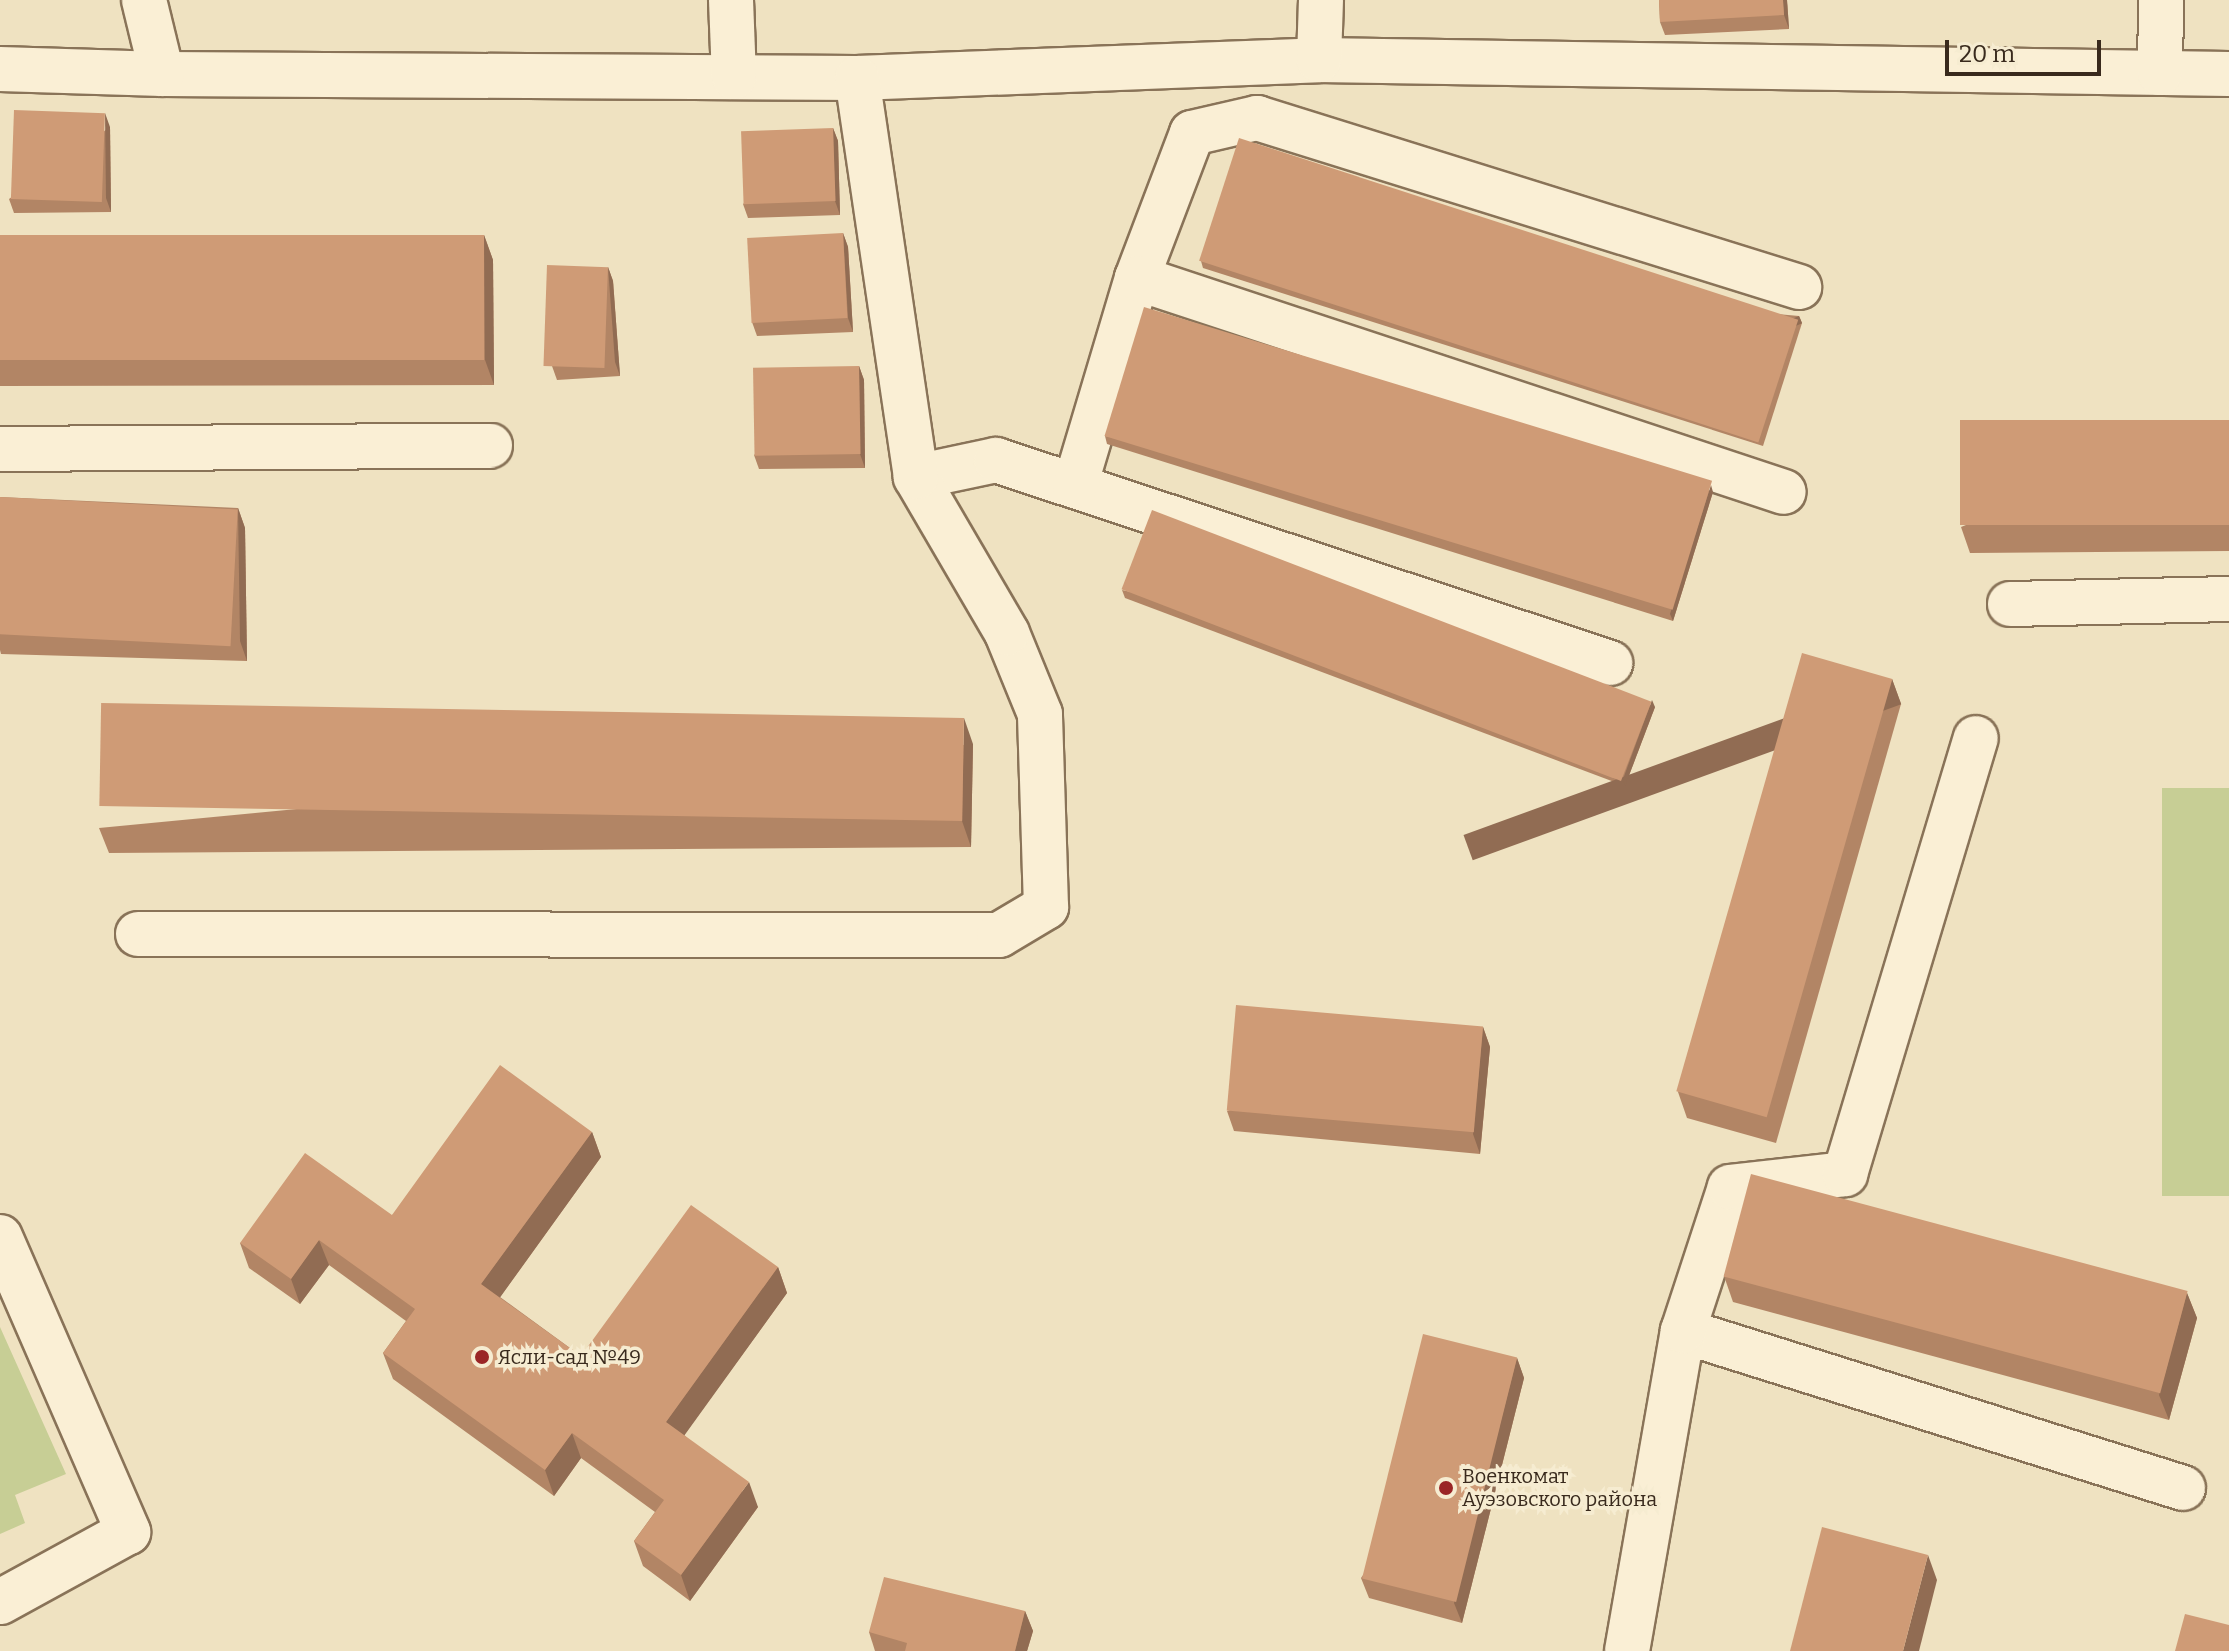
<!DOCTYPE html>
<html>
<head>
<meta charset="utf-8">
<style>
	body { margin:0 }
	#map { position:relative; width:2229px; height:1651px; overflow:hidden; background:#efe2c1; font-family:Bitter,serif }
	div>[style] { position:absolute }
	.green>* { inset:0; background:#c7ce95; transform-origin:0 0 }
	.roads { filter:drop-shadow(2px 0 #897358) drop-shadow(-2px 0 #897358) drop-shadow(0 2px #897358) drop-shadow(0 -2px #897358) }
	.minor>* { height:44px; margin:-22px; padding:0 22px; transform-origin:22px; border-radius:22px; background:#faefd5 }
	.wall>* { inset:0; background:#b28565 }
	.shaded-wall>* { inset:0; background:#916c53; transform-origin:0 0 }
	.building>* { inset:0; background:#cf9b76; transform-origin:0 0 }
	.dots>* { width:22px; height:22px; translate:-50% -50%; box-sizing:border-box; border:4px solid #f6ecd1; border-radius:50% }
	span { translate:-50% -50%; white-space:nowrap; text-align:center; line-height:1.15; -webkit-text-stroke:7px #f6ecd1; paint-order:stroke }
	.poi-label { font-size:20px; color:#392a1d }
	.left { translate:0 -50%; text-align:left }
	.scale { position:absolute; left:1945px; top:40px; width:156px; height:36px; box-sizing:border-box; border:4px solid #392a1d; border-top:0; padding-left:10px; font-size:24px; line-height:28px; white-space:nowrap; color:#392a1d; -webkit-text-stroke:6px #f6ecd1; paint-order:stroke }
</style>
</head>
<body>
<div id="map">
	<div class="green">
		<div style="left:2229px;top:788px;width:408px;height:67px;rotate:90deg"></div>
		<div style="clip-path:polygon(0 1327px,66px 1474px,15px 1495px,25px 1523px,0 1534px)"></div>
	</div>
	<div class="roads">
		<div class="minor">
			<div style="left:144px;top:0;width:76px;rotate:76.3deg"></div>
			<div style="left:162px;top:74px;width:695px;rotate:0.33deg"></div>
			<div style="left:857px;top:78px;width:462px;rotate:-2.2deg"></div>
			<div style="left:1319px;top:60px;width:910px;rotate:0.88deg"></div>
			<div style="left:731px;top:0;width:77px;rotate:87.8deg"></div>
			<div style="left:1319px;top:60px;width:60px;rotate:-88.1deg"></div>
			<div style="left:0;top:69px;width:162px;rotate:1.8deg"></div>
			<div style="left:2160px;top:73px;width:73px;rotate:-89.2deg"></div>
			<div style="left:1137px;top:278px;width:155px;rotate:-69.2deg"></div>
			<div style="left:1192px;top:133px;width:67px;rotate:-13deg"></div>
			<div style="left:1257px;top:118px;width:568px;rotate:17.32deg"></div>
			<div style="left:0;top:449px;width:490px;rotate:-0.4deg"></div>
			<div style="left:916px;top:477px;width:82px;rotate:-12deg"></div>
			<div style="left:996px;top:460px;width:647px;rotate:18.29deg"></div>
			<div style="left:1075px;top:486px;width:217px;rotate:-73.4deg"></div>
			<div style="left:1137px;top:278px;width:681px;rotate:18.3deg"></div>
			<div style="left:2010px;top:604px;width:219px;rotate:-1.3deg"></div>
			<div style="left:138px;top:934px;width:861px;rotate:0.07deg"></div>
			<div style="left:999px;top:935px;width:55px;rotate:-30.8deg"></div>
			<div style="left:1046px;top:907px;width:193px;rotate:-91.8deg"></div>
			<div style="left:1040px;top:714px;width:87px;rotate:-112.2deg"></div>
			<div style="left:1007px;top:633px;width:181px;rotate:-120.3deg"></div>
			<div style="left:916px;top:477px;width:403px;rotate:-98.4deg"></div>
			<div style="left:0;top:1237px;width:322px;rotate:66.5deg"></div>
			<div style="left:128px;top:1532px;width:146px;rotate:151.3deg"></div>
			<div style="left:1683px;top:1331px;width:524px;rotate:17.43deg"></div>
			<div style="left:1627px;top:1651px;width:325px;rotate:-80.1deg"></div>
			<div style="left:1683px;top:1331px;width:151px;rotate:-71.9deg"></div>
			<div style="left:1730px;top:1187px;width:116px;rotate:-6.4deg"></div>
			<div style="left:1845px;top:1174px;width:455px;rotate:-73.3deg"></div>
		</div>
	</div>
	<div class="wall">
		<div style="clip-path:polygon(1659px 0,1787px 0,1789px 29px,1665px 35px,1660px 22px)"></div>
		<div style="clip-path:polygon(110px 127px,111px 212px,14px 213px,9px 199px)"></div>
		<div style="clip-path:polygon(833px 128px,838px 141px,840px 215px,748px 218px,743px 204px)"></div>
		<div style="clip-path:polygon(843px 233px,848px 247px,853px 332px,757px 336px,752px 322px)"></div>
		<div style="clip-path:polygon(484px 235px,493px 260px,494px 385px,0 386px,0 237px)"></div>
		<div style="clip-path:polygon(1201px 261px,1799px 316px,1802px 323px,1763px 446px,1203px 268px)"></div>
		<div style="clip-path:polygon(608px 267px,613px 281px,620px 376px,557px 380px,552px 366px)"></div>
		<div style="clip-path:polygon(859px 366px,864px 380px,865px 468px,759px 469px,754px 455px)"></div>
		<div style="clip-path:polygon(2229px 420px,2229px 551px,1970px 553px,1961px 527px)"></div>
		<div style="clip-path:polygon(1105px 436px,1713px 492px,1673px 621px,1107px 444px)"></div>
		<div style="clip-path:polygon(0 497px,238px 508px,245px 528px,247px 661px,1px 654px,0 650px)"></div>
		<div style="clip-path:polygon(1122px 590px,1655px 707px,1625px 786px,1125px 598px)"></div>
		<div style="clip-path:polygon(1892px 679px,1901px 704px,1776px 1143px,1687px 1118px,1678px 1092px)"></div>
		<div style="clip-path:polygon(973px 744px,971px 847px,109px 853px,99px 828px)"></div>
		<div style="clip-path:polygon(1483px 1027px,1490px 1047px,1480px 1154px,1234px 1131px,1227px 1111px)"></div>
		<div style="clip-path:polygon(592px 1132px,601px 1157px,500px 1297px,581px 1356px,778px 1267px,787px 1293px,684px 1435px,758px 1507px,690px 1601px,643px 1566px,634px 1541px,655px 1512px,581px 1458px,554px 1496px,393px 1379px,383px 1353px,406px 1321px,329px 1265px,300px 1304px,249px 1268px,240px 1243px,392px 1215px)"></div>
		<div style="clip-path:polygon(1724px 1276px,2187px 1293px,2197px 1318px,2169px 1420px,1733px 1302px)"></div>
		<div style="clip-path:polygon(1517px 1358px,1524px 1378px,1462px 1623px,1369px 1598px,1361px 1578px)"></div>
		<div style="clip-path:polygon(1025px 1611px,1033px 1631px,1027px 1651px,875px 1651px,869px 1632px)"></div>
	</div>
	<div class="shaded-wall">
		<div style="clip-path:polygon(1783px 0,1787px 0,1789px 29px,1784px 15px)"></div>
		<div style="clip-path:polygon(105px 113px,110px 127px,111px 212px,106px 198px)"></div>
		<div style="clip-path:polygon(833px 128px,838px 141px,840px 215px,835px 201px)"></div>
		<div style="clip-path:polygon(843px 233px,848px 247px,853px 332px,848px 318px)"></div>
		<div style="clip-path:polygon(484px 235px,493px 260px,494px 385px,485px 360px)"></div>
		<div style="clip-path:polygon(608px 267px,613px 281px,620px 376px,615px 362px)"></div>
		<div style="left:1799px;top:316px;width:8px;height:129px;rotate:67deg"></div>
		<div style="clip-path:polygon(859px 366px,864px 380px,865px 468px,860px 454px)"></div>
		<div style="clip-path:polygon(1711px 485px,1713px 492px,1673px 621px,1670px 614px)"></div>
		<div style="clip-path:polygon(238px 508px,245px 528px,247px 661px,240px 641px)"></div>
		<div style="left:1892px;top:679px;width:27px;height:456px;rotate:70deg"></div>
		<div style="clip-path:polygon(1652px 700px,1655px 707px,1625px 786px,1623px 779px)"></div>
		<div style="clip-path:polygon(964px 718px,973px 744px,971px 847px,962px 821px)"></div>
		<div style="clip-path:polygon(1483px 1027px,1490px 1047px,1480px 1154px,1473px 1134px)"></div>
		<div style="clip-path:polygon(592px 1132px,601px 1157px,491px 1310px,481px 1284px)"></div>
		<div style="clip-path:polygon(319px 1240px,329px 1265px,300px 1304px,291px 1279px)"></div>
		<div style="clip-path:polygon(778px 1267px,787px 1293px,676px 1447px,666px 1422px)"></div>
		<div style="clip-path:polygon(2187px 1293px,2197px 1318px,2169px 1420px,2159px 1395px)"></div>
		<div style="clip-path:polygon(1517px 1358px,1524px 1378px,1462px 1623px,1454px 1603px)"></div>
		<div style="clip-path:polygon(572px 1433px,581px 1458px,554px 1496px,545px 1470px)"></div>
		<div style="clip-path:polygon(749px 1482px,758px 1507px,690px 1601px,681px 1575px)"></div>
		<div style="clip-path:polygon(1928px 1555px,1937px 1580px,1919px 1651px,1903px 1651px)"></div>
		<div style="clip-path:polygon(1025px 1611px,1033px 1631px,1027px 1651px,1015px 1651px)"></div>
	</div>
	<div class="building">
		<div style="clip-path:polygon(1659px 0,1783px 0,1784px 15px,1660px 22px)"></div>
		<div style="left:14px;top:110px;width:91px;height:89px;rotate:2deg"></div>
		<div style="left:833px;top:128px;width:73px;height:92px;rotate:88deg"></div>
		<div style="left:1239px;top:138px;width:588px;height:129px;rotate:18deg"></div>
		<div style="left:843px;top:233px;width:85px;height:96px;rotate:87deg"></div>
		<div style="left:484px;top:235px;width:125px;height:484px;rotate:90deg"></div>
		<div style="left:547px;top:265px;width:61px;height:101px;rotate:2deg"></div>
		<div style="left:1144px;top:307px;width:594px;height:135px;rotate:17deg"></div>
		<div style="left:859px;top:366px;width:88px;height:106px;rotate:89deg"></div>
		<div style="left:2229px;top:420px;width:105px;height:269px;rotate:90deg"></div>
		<div style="left:0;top:497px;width:238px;height:137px;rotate:3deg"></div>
		<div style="left:1152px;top:510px;width:535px;height:85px;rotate:21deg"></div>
		<div style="left:1802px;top:653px;width:94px;height:456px;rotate:16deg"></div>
		<div style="left:964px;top:718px;width:103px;height:863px;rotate:91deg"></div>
		<div style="left:1236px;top:1005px;width:248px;height:106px;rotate:5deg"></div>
		<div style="clip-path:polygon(500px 1065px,592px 1132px,481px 1284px,581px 1356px,691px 1205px,778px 1267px,666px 1422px,749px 1482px,681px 1575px,634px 1541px,664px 1500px,572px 1433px,545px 1470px,383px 1353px,415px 1309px,319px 1240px,291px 1279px,240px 1243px,305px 1153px,392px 1215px)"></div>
		<div style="left:1751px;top:1174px;width:452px;height:106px;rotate:15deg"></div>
		<div style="left:1423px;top:1334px;width:97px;height:252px;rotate:14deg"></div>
		<div style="clip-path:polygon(1822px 1527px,1928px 1555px,1903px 1651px,1790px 1651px)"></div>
		<div style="clip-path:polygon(884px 1577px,1025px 1611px,1015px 1651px,905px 1651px,907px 1643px,869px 1632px)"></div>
		<div style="clip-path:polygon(2185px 1614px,2229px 1625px,2229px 1651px,2175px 1651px)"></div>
	</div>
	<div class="dots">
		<div style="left:482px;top:1357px;background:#9a2626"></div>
		<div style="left:1446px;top:1488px;background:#9a2626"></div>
	</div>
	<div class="poi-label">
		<span class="left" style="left:498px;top:1357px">Ясли-сад №49</span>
		<span class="left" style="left:1462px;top:1488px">Военкомат<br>Ауэзовского района</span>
	</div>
	<div class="scale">20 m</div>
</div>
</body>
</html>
